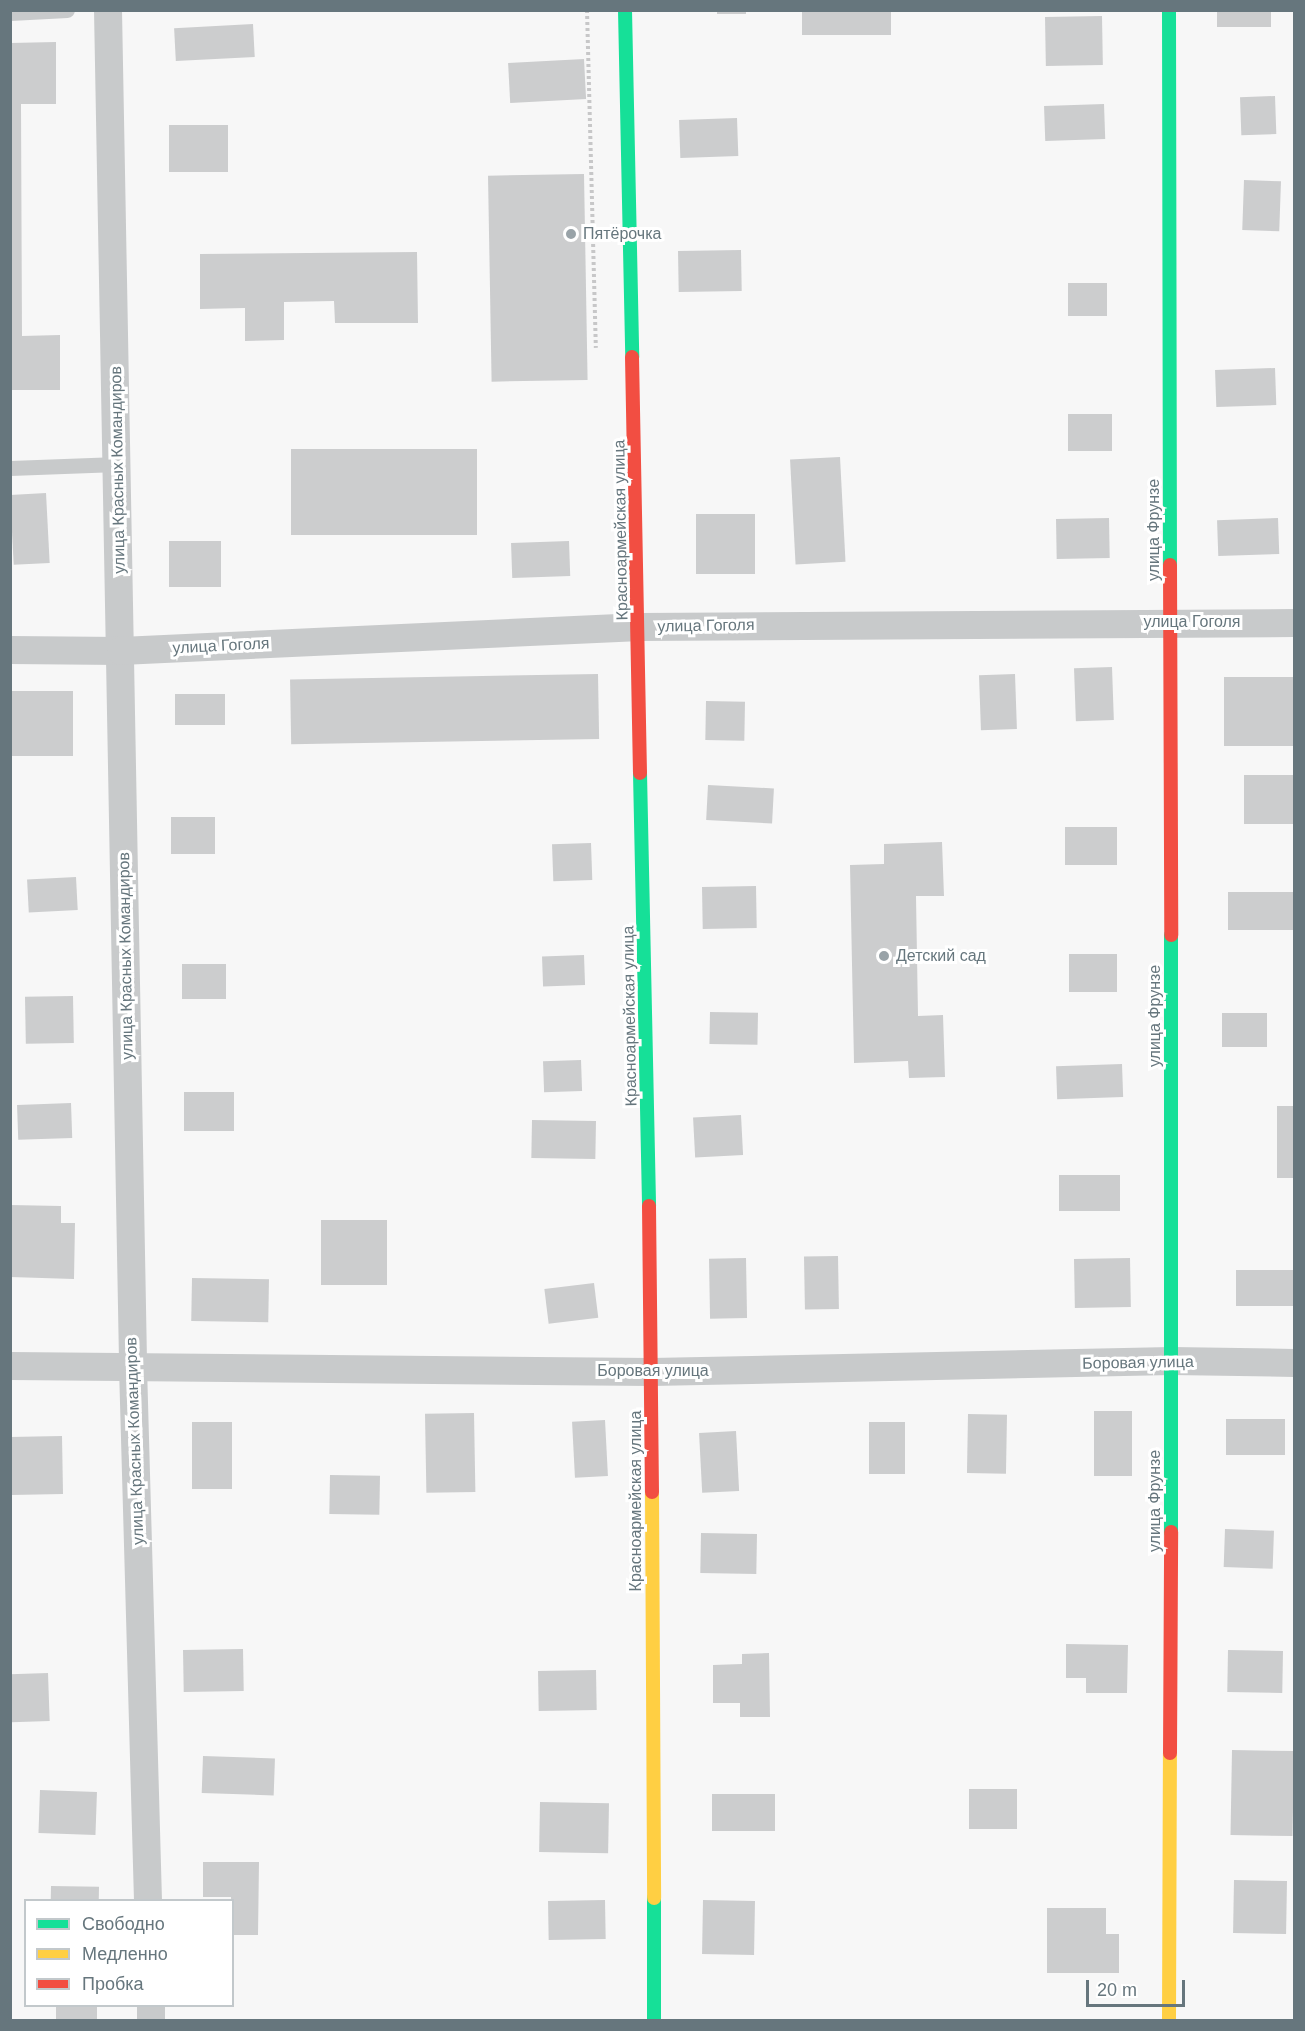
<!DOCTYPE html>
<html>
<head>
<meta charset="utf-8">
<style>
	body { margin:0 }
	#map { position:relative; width:1305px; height:2031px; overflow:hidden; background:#f7f7f7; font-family:Arial,sans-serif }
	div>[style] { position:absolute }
	.building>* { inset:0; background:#cccdce; transform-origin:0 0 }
	.path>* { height:4px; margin-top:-2px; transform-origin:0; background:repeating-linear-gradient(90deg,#c7c7c8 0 3px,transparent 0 6px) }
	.lane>* { height:15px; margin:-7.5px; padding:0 7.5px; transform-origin:7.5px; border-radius:7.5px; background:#c8cacb }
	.street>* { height:28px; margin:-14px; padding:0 14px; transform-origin:14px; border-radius:14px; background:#c8cacb }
	.fast>* { height:14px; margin:-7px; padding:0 7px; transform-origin:7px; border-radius:7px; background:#16e098 }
	.slow>* { height:14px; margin:-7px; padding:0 7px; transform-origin:7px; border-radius:7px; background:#ffcf43 }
	.jam>* { height:14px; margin:-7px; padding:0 7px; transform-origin:7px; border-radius:7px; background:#f24e42 }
	.dots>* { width:16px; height:16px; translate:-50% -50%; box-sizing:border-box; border:3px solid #fff; border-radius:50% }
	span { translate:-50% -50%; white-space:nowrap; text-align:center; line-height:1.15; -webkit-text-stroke:6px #fff; paint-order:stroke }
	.poi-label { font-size:16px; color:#66767d }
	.left { translate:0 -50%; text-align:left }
	.street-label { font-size:16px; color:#66767d }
	.frame { position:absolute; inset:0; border:12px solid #66767d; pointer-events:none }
	.legend { position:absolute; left:24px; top:1899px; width:210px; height:108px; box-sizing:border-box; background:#fff; border:2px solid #c2c8cb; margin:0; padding:8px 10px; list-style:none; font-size:18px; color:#66767d }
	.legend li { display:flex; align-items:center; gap:12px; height:30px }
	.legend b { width:30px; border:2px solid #c2c8cb }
	.scale { position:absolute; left:1086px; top:1980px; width:99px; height:27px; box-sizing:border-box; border:3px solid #66767d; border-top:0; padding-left:8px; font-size:18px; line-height:21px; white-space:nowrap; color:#66767d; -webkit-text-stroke:4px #fff; paint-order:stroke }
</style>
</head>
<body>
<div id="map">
	<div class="building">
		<div style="left:717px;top:10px;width:29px;height:4px"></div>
		<div style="left:802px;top:10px;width:89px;height:25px"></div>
		<div style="left:1217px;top:10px;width:54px;height:17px"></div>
		<div style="left:1102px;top:16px;width:49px;height:57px;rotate:89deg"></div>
		<div style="left:253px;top:24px;width:33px;height:79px;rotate:87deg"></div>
		<div style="clip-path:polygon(56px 42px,56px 104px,21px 104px,22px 336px,60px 335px,60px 390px,10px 390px,10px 43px)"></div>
		<div style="left:584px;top:59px;width:40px;height:76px;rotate:87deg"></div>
		<div style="left:1275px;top:96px;width:38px;height:35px;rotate:88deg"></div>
		<div style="left:1104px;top:104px;width:35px;height:60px;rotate:88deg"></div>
		<div style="left:737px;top:118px;width:38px;height:58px;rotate:88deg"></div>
		<div style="left:169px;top:125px;width:59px;height:47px"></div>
		<div style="left:584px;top:174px;width:206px;height:96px;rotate:89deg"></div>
		<div style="left:1244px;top:180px;width:37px;height:50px;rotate:2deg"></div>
		<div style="left:741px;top:250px;width:41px;height:63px;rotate:89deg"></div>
		<div style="clip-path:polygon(417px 252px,418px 323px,335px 323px,334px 301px,284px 302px,284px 340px,245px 341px,245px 308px,200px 309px,200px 254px)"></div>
		<div style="left:1068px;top:283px;width:39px;height:33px"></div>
		<div style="left:1275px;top:368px;width:37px;height:60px;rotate:88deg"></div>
		<div style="left:1068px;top:414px;width:44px;height:37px"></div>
		<div style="left:291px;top:449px;width:186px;height:86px"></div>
		<div style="left:840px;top:457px;width:105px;height:50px;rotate:87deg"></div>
		<div style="left:46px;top:493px;width:70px;height:36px;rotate:87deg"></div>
		<div style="left:696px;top:514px;width:59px;height:60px"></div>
		<div style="left:1109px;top:518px;width:40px;height:53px;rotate:89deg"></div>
		<div style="left:1278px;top:518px;width:36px;height:61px;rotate:88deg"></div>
		<div style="left:169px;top:541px;width:52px;height:46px"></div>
		<div style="left:569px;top:541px;width:35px;height:58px;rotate:88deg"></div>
		<div style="left:1112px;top:667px;width:53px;height:38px;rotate:88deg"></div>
		<div style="left:598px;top:674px;width:65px;height:308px;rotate:89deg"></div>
		<div style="left:1015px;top:674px;width:55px;height:36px;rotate:88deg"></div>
		<div style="left:1294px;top:677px;width:69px;height:70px;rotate:90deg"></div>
		<div style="left:10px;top:691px;width:63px;height:65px"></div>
		<div style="left:175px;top:694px;width:50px;height:31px"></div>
		<div style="left:706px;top:701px;width:39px;height:39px;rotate:1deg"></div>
		<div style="left:1244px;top:775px;width:49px;height:49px"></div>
		<div style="left:708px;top:785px;width:66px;height:35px;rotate:3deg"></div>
		<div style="left:171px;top:817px;width:44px;height:37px"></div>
		<div style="left:1065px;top:827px;width:52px;height:38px"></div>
		<div style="clip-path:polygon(942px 842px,944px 896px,916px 896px,918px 1016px,943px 1015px,945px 1077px,909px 1078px,908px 1061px,854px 1063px,850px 865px,884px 864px,884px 844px)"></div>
		<div style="left:591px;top:843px;width:37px;height:39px;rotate:88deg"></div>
		<div style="left:76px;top:877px;width:33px;height:49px;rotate:87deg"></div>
		<div style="left:756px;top:886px;width:42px;height:54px;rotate:89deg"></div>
		<div style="left:1228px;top:892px;width:66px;height:38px"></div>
		<div style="left:1069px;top:954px;width:48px;height:38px"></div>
		<div style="left:584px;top:955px;width:30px;height:42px;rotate:88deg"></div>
		<div style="left:182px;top:964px;width:44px;height:35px"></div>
		<div style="left:73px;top:996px;width:47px;height:48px;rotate:89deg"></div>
		<div style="left:710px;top:1012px;width:48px;height:32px;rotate:1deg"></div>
		<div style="left:1267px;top:1013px;width:34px;height:45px;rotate:90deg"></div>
		<div style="left:581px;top:1060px;width:31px;height:38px;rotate:88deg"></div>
		<div style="left:1122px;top:1064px;width:33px;height:66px;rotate:88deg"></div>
		<div style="left:184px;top:1092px;width:50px;height:39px"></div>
		<div style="left:71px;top:1103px;width:35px;height:54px;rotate:88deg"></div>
		<div style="left:1277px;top:1106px;width:17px;height:72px"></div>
		<div style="left:741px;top:1115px;width:40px;height:48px;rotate:87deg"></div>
		<div style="left:532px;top:1120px;width:64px;height:38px;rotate:1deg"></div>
		<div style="left:1059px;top:1175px;width:61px;height:36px"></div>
		<div style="clip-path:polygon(10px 1205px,61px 1206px,61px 1223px,75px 1223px,74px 1279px,10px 1277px)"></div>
		<div style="left:321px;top:1220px;width:66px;height:65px"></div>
		<div style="left:838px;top:1256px;width:53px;height:34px;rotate:89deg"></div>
		<div style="left:746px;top:1258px;width:60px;height:37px;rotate:89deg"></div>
		<div style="left:1130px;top:1258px;width:49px;height:56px;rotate:89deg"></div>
		<div style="left:1294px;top:1270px;width:36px;height:58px;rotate:90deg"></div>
		<div style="left:192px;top:1278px;width:77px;height:43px;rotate:1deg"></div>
		<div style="left:594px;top:1283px;width:35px;height:50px;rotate:83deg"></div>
		<div style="left:1094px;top:1411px;width:38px;height:65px"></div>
		<div style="left:474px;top:1413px;width:79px;height:49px;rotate:89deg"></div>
		<div style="left:968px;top:1414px;width:39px;height:59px;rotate:1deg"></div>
		<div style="left:1226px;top:1419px;width:59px;height:36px"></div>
		<div style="left:605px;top:1420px;width:56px;height:33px;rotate:87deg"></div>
		<div style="left:192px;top:1422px;width:40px;height:67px"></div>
		<div style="left:869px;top:1422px;width:36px;height:52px"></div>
		<div style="left:736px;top:1431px;width:60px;height:37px;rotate:87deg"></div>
		<div style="left:62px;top:1436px;width:58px;height:52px;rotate:89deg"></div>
		<div style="left:330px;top:1475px;width:50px;height:39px;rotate:1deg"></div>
		<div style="left:1225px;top:1529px;width:49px;height:38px;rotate:2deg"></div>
		<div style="left:701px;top:1533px;width:56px;height:40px;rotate:1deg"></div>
		<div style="clip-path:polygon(1066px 1644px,1128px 1645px,1127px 1693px,1086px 1693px,1086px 1678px,1066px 1678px)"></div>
		<div style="left:243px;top:1649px;width:42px;height:60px;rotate:89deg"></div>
		<div style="left:1228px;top:1650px;width:55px;height:42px;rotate:1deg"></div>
		<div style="clip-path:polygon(769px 1653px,770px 1717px,740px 1717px,740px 1703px,713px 1703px,713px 1665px,742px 1664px,742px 1654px)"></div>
		<div style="left:596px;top:1670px;width:40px;height:58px;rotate:89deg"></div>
		<div style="left:48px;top:1673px;width:48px;height:38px;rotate:88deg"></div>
		<div style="left:1232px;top:1750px;width:62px;height:85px;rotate:1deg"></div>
		<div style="left:203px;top:1756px;width:72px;height:37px;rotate:2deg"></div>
		<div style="left:969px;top:1789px;width:48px;height:40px"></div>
		<div style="left:40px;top:1790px;width:57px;height:43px;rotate:2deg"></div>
		<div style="left:712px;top:1794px;width:63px;height:37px"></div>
		<div style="left:540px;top:1802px;width:69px;height:50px;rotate:1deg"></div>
		<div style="clip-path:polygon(203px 1862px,259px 1862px,258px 1935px,232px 1935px,231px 1897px,203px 1897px)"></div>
		<div style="left:1234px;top:1880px;width:53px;height:53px;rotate:1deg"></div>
		<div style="left:51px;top:1886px;width:48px;height:14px;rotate:1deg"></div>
		<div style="left:605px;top:1900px;width:39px;height:57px;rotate:89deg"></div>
		<div style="left:703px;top:1900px;width:52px;height:54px;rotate:1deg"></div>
		<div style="clip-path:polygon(1047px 1908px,1106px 1908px,1106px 1934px,1119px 1934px,1119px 1973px,1047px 1973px)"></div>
		<div style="left:56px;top:2006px;width:41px;height:14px"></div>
	</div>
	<div class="path">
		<div style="left:587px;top:10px;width:338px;rotate:88.5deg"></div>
	</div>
	<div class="lane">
		<div style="left:10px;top:13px;width:57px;rotate:-3deg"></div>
		<div style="left:10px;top:468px;width:108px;rotate:-2.1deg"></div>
	</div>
	<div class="street">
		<div style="left:108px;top:10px;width:1357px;rotate:88.94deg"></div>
		<div style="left:133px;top:1367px;width:533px;rotate:88.39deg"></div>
		<div style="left:10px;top:650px;width:111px;rotate:0.5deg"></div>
		<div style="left:121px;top:651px;width:520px;rotate:-2.65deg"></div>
		<div style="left:640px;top:627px;width:654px;rotate:-0.35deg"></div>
		<div style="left:10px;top:1366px;width:642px;rotate:0.54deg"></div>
		<div style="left:652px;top:1372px;width:520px;rotate:-1.21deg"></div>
		<div style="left:1172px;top:1361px;width:122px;rotate:0.9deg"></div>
		<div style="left:151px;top:2006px;width:14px;rotate:90deg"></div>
	</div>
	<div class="fast">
		<div style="left:625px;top:10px;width:347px;rotate:88.8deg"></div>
		<div style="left:1169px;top:10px;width:555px;rotate:89.9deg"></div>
		<div style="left:640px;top:773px;width:433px;rotate:88.8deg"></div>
		<div style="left:1171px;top:935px;width:597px;rotate:90deg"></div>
		<div style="left:654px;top:1898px;width:122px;rotate:90deg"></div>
	</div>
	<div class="slow">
		<div style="left:652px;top:1492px;width:406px;rotate:89.7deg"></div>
		<div style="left:1169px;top:2020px;width:267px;rotate:-89.8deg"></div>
	</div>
	<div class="jam">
		<div style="left:632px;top:357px;width:416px;rotate:88.9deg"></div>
		<div style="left:1170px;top:565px;width:370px;rotate:89.8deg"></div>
		<div style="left:649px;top:1206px;width:286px;rotate:89.4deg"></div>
		<div style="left:1170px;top:1753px;width:221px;rotate:-89.7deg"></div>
	</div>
	<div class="dots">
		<div style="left:571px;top:234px;background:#99a3a8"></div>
		<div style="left:884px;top:956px;background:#99a3a8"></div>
	</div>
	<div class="poi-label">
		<span class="left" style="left:583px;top:234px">Пятёрочка</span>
		<span class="left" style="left:896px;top:956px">Детский сад</span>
	</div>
	<div class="street-label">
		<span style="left:118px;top:470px;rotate:-91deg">улица Красных Командиров</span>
		<span style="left:621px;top:530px;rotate:-91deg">Красноармейская улица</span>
		<span style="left:1154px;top:530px;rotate:-90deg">улица Фрунзе</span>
		<span style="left:1192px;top:622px">улица Гоголя</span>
		<span style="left:706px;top:626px;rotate:-1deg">улица Гоголя</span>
		<span style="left:221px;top:646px;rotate:-3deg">улица Гоголя</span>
		<span style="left:126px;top:956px;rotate:-91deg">улица Красных Командиров</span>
		<span style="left:630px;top:1016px;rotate:-91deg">Красноармейская улица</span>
		<span style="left:1155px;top:1016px;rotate:-90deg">улица Фрунзе</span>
		<span style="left:1138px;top:1363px;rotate:-1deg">Боровая улица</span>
		<span style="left:653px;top:1371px">Боровая улица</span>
		<span style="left:135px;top:1441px;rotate:-92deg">улица Красных Командиров</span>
		<span style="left:636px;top:1501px;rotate:-90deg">Красноармейская улица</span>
		<span style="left:1155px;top:1501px;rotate:-90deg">улица Фрунзе</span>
	</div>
	<div class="frame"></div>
	<ul class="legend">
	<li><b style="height:8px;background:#16e098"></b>Свободно</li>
	<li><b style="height:8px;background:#ffcf43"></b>Медленно</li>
	<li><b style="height:8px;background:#f24e42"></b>Пробка</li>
	</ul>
	<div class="scale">20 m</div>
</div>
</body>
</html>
